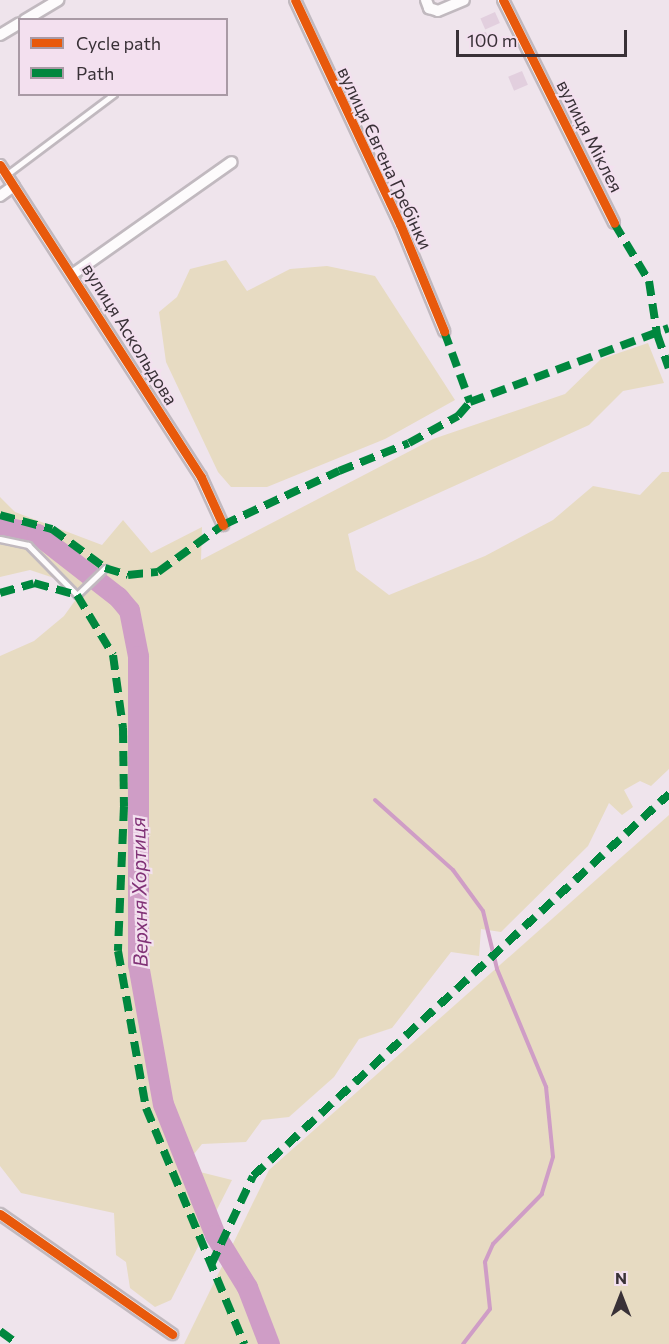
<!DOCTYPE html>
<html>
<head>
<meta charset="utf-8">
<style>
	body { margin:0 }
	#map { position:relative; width:669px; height:1344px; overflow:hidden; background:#efe4ec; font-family:Commissioner,sans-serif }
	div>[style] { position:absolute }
	.green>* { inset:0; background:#e7dbc2 }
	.stream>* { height:4px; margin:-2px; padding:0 2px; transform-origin:2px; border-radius:2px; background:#cf9dc6 }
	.river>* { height:21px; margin:-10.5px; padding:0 10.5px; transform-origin:10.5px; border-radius:10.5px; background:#cf9dc6 }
	.building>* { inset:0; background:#e2cfde; transform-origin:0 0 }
	.roads { filter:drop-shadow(2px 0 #c1b9bf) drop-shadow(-2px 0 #c1b9bf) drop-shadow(0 2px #c1b9bf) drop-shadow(0 -2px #c1b9bf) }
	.service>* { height:5px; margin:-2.5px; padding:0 2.5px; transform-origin:2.5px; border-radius:2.5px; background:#fdfbfc }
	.minor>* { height:10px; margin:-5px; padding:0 5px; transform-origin:5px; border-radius:5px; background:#fdfbfc }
	.quiet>* { height:8px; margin-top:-4px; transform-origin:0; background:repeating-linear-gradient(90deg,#00873e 0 15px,transparent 0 23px) }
	.cycleway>* { height:9px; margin:-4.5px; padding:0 4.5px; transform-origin:4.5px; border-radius:4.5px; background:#e8590c }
	span { translate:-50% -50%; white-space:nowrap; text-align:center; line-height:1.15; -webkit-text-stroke:4.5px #f3e0ef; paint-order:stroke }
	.street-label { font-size:18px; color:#393137 }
	.water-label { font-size:20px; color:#803176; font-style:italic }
	.legend { position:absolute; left:18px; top:18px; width:210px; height:78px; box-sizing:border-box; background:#f3e0ef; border:2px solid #a99aa5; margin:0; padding:8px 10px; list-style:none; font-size:18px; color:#393137 }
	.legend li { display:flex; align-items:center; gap:12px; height:30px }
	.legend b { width:30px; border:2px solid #a99aa5 }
	.north { position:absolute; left:591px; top:1266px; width:60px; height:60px; -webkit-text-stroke:4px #f3e0ef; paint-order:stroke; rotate:0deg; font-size:16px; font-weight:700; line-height:24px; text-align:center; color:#393137 }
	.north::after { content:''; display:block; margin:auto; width:21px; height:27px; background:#393137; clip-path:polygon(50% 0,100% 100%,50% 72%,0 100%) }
	.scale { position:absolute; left:456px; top:30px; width:171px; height:27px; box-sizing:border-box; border:3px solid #393137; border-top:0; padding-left:8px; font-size:18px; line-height:21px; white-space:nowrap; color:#393137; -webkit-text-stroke:4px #f3e0ef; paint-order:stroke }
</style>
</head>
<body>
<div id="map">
	<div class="green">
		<div style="clip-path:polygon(226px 260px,247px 291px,290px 269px,327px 266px,375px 276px,455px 400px,385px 439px,267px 487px,231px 487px,218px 472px,166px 362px,159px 312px,177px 297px,190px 269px)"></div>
		<div style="clip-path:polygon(648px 343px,664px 383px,623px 391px,589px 425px,348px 534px,356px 570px,389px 595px,485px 556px,553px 520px,593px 486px,640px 495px,662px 472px,669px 472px,669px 769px,651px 786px,640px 781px,624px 790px,633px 807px,622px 815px,609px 803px,588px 846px,501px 932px,481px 929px,479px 956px,451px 952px,392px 1028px,359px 1039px,334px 1077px,289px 1117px,262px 1120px,246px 1142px,202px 1144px,194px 1154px,200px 1172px,232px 1180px,171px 1300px,155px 1307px,130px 1288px,126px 1262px,116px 1255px,114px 1213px,21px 1193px,0 1166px,0 656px,34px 641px,64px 616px,79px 595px,60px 580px,30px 570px,0 577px,0 497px,15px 512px,102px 545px,123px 520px,151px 553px,202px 527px,201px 560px,433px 439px,565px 394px,601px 359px)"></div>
		<div style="clip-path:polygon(669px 815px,669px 1344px,184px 1344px,269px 1170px)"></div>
	</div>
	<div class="stream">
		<div style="left:375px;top:800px;width:105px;rotate:41.9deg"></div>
		<div style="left:453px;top:870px;width:51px;rotate:53.8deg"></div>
		<div style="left:483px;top:911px;width:60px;rotate:76.4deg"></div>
		<div style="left:497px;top:969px;width:128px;rotate:67.4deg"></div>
		<div style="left:546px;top:1087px;width:70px;rotate:84.3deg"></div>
		<div style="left:553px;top:1157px;width:39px;rotate:107deg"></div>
		<div style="left:542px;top:1194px;width:70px;rotate:134.4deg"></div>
		<div style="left:493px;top:1244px;width:20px;rotate:114deg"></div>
		<div style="left:485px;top:1262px;width:47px;rotate:83.9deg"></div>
		<div style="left:490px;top:1309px;width:44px;rotate:127.6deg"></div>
	</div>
	<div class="river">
		<div style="left:0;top:526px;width:38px;rotate:12deg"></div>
		<div style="left:37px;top:534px;width:103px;rotate:37.9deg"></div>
		<div style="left:118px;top:597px;width:17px;rotate:50deg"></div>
		<div style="left:129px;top:610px;width:47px;rotate:78.9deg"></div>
		<div style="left:138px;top:656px;width:308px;rotate:90deg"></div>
		<div style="left:138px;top:964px;width:142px;rotate:79.9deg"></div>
		<div style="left:163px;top:1104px;width:141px;rotate:68.3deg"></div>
		<div style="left:215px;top:1235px;width:61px;rotate:58.4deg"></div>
		<div style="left:247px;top:1287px;width:61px;rotate:68.9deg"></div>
	</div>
	<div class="building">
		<div style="left:495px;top:12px;width:12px;height:16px;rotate:66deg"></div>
		<div style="left:486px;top:32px;width:11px;height:13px;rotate:68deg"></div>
		<div style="left:522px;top:71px;width:15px;height:15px;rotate:67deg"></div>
	</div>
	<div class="roads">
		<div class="service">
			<div style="left:6px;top:175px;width:135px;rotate:-36.9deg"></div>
			<div style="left:0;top:539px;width:29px;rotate:12deg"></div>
			<div style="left:28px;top:545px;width:70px;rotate:45.6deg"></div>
			<div style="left:77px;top:595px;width:39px;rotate:-44deg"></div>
		</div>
		<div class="minor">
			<div style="left:295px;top:0;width:247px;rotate:64.9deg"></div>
			<div style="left:400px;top:224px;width:116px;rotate:67.6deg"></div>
			<div style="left:426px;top:0;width:9px;rotate:69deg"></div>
			<div style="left:429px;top:8px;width:9px;rotate:18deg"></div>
			<div style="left:438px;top:11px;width:28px;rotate:-23deg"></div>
			<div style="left:503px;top:0;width:249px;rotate:63.5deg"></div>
			<div style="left:25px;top:20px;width:39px;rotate:-31deg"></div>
			<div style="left:0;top:35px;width:23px;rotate:-31deg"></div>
			<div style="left:0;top:165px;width:371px;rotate:57.2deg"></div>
			<div style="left:201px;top:477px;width:53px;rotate:65.4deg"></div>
			<div style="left:0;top:196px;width:17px;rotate:-36deg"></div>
			<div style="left:73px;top:274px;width:194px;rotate:-35.2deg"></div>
			<div style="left:0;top:1214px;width:210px;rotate:34.9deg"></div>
		</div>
	</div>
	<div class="quiet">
		<div style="left:614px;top:223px;width:68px;rotate:58.9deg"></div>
		<div style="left:649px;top:281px;width:54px;rotate:81.4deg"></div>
		<div style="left:657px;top:334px;width:36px;rotate:71deg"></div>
		<div style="left:444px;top:331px;width:76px;rotate:69.9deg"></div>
		<div style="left:0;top:515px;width:54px;rotate:15.1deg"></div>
		<div style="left:52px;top:529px;width:66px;rotate:36.3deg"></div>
		<div style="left:105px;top:568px;width:24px;rotate:17deg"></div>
		<div style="left:128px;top:575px;width:30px;rotate:-6deg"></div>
		<div style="left:158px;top:572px;width:80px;rotate:-35.9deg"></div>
		<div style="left:223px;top:525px;width:128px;rotate:-25deg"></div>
		<div style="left:339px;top:471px;width:75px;rotate:-21.8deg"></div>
		<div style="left:409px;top:443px;width:56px;rotate:-28.9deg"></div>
		<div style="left:458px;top:416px;width:18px;rotate:-49deg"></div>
		<div style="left:470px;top:402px;width:212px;rotate:-20.4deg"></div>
		<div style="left:0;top:593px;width:35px;rotate:-16deg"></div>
		<div style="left:34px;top:583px;width:45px;rotate:15.6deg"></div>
		<div style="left:77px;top:595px;width:70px;rotate:59deg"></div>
		<div style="left:113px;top:655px;width:74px;rotate:82.2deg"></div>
		<div style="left:123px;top:728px;width:78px;rotate:89.3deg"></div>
		<div style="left:124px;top:806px;width:145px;rotate:92.4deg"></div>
		<div style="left:118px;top:951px;width:159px;rotate:79.9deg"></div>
		<div style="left:146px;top:1108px;width:256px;rotate:67.4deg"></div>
		<div style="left:211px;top:1265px;width:98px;rotate:-64.7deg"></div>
		<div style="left:253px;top:1176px;width:565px;rotate:-42.56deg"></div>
		<div style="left:0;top:1331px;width:22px;rotate:36deg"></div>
	</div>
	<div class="cycleway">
		<div style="left:295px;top:0;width:247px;rotate:64.9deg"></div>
		<div style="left:400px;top:224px;width:116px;rotate:67.6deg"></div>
		<div style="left:503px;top:0;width:249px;rotate:63.5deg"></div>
		<div style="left:0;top:165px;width:371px;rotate:57.2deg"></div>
		<div style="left:201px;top:477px;width:53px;rotate:65.4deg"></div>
		<div style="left:0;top:1214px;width:210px;rotate:34.9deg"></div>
	</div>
	<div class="street-label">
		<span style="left:590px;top:136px;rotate:63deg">вулиця Міклея</span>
		<span style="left:385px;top:158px;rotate:65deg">вулиця Євгена Гребінки</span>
		<span style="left:130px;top:334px;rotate:58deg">вулиця Аскольдова</span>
	</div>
	<div class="water-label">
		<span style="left:139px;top:892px;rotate:-91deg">Верхня Хортиця</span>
	</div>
	<ul class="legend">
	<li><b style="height:8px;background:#e8590c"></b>Cycle path</li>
	<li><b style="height:8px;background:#00873e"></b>Path</li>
	</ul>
	<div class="north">N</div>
	<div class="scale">100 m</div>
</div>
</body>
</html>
